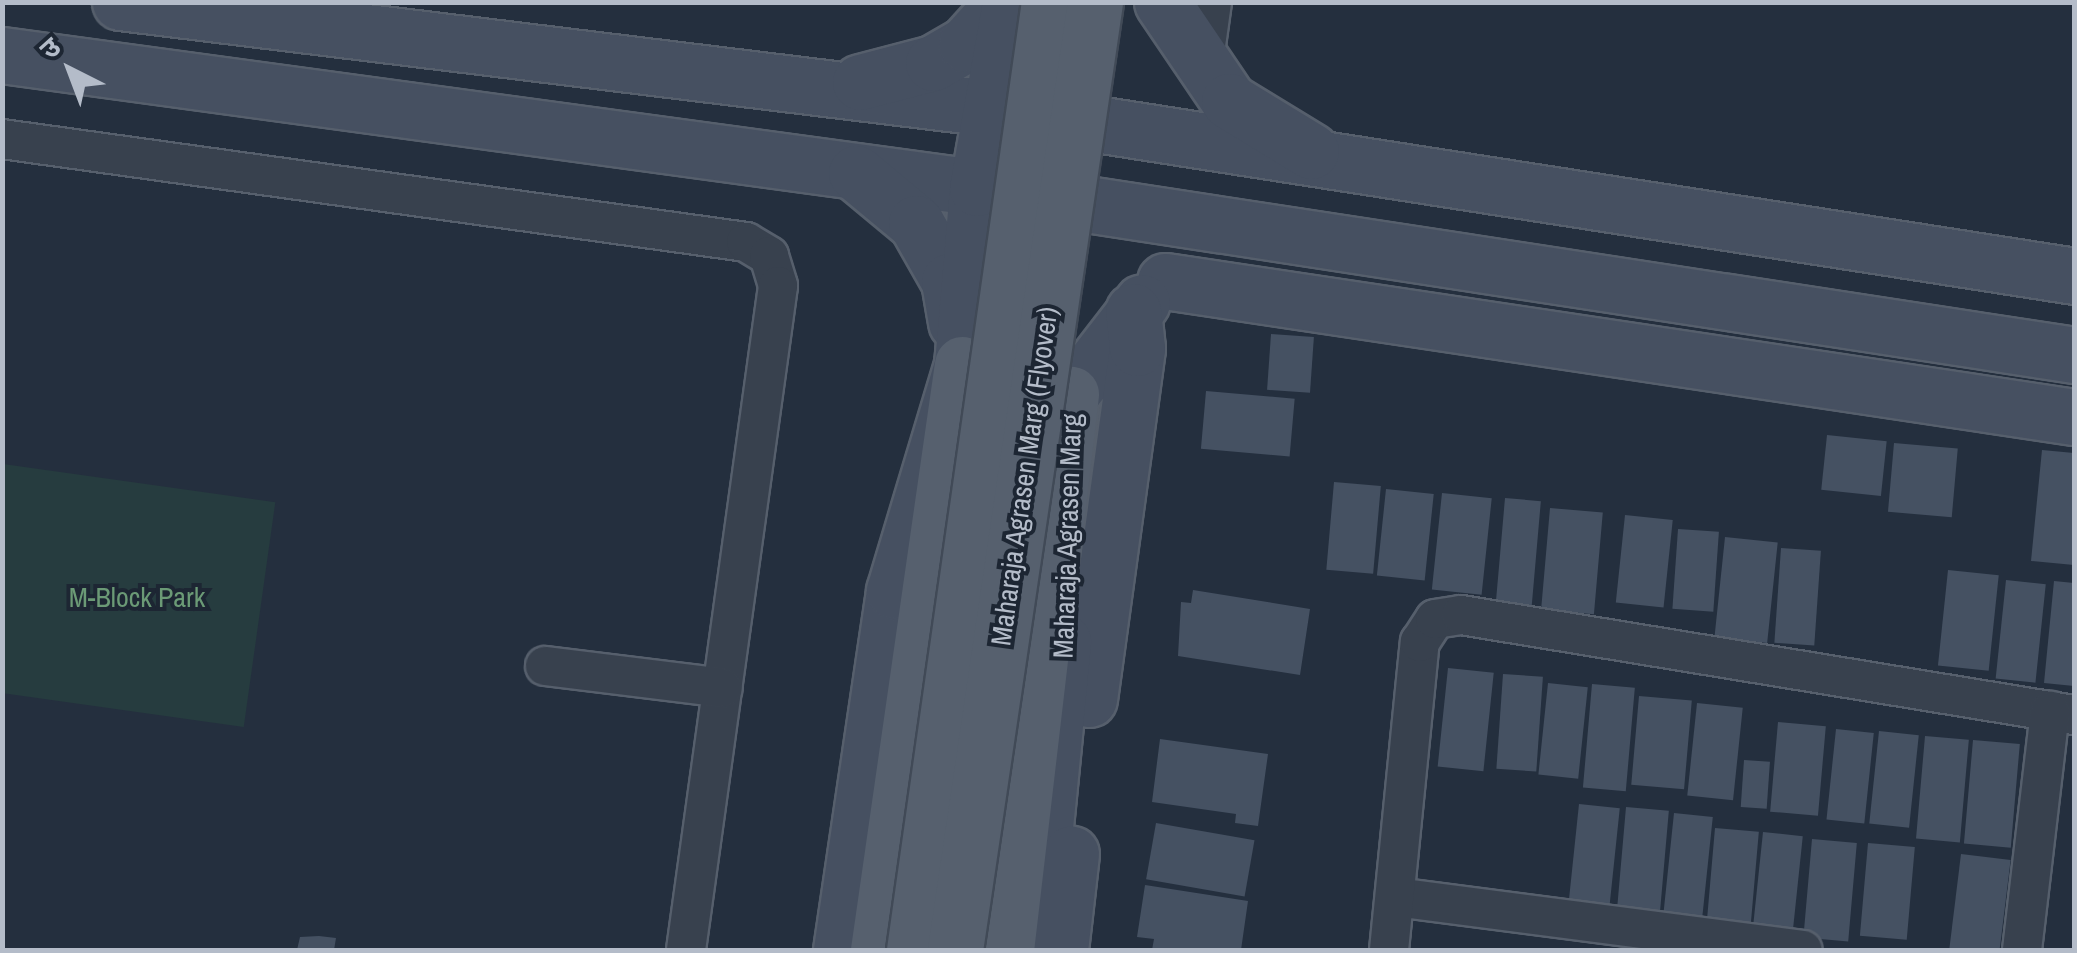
<!DOCTYPE html>
<html>
<head>
<meta charset="utf-8">
<style>
	body { margin:0 }
	#map { position:relative; width:2077px; height:953px; overflow:hidden; background:#242f3e; font-family:"Archivo Narrow","Noto Sans Devanagari",sans-serif }
	div>[style] { position:absolute }
	.green>* { inset:0; background:#263c3f; transform-origin:0 0 }
	.building>* { inset:0; background:#455162; transform-origin:0 0 }
	.roads { filter:drop-shadow(2px 0 #565f6c) drop-shadow(-2px 0 #565f6c) drop-shadow(0 2px #565f6c) drop-shadow(0 -2px #565f6c) }
	.street>* { height:38px; margin:-19px; padding:0 19px; transform-origin:19px; border-radius:19px; background:#38414e }
	.secondary>* { height:55px; margin:-27.5px; padding:0 27.5px; transform-origin:27.5px; border-radius:27.5px; background:#465061 }
	.primary>* { height:55px; margin:-27.5px; padding:0 27.5px; transform-origin:27.5px; border-radius:27.5px; background:#56606e }
	.bridges { filter:drop-shadow(2px 0 #414a57) drop-shadow(-2px 0 #414a57) drop-shadow(0 2px #414a57) drop-shadow(0 -2px #414a57) }
	.primary-bridge>* { height:55px; margin:-27.5px; padding:0 27.5px; transform-origin:27.5px; border-radius:27.5px; background:#56606e }
	span { translate:-50% -50%; white-space:nowrap; text-align:center; line-height:1.15; -webkit-text-stroke:8px #1d2633; paint-order:stroke }
	.street-label { font-size:28px; color:#b4bcc9 }
	.park-label { font-size:28px; color:#6b9a76 }
	.frame { position:absolute; inset:0; border:5px solid #b4bcc9; pointer-events:none }
	.north { position:absolute; left:20px; top:20px; width:100px; height:100px; -webkit-text-stroke:8px #1d2633; paint-order:stroke; rotate:318deg; font-size:28px; font-weight:700; line-height:40px; text-align:center; color:#b4bcc9 }
	.north::after { content:''; display:block; margin:auto; width:35px; height:45px; background:#b4bcc9; clip-path:polygon(50% 0,100% 100%,50% 72%,0 100%) }
</style>
</head>
<body>
<div id="map">
	<div class="green">
		<div style="left:3px;top:464px;width:275px;height:227px;rotate:8deg"></div>
	</div>
	<div class="building">
		<div style="left:1271px;top:334px;width:43px;height:56px;rotate:4deg"></div>
		<div style="left:1206px;top:391px;width:89px;height:58px;rotate:5deg"></div>
		<div style="left:1827px;top:435px;width:60px;height:55px;rotate:6deg"></div>
		<div style="left:1894px;top:443px;width:64px;height:69px;rotate:5deg"></div>
		<div style="clip-path:polygon(2042px 450px,2074px 453px,2074px 565px,2031px 561px)"></div>
		<div style="left:1334px;top:482px;width:47px;height:88px;rotate:5deg"></div>
		<div style="left:1386px;top:489px;width:48px;height:87px;rotate:6deg"></div>
		<div style="left:1442px;top:493px;width:50px;height:97px;rotate:6deg"></div>
		<div style="left:1505px;top:498px;width:36px;height:107px;rotate:5deg"></div>
		<div style="left:1550px;top:508px;width:53px;height:102px;rotate:5deg"></div>
		<div style="left:1625px;top:515px;width:48px;height:88px;rotate:6deg"></div>
		<div style="left:1678px;top:529px;width:41px;height:80px;rotate:4deg"></div>
		<div style="left:1725px;top:537px;width:53px;height:101px;rotate:6deg"></div>
		<div style="left:1781px;top:548px;width:40px;height:95px;rotate:4deg"></div>
		<div style="left:1948px;top:570px;width:51px;height:96px;rotate:6deg"></div>
		<div style="left:2006px;top:580px;width:40px;height:99px;rotate:6deg"></div>
		<div style="clip-path:polygon(2054px 581px,2074px 583px,2074px 686px,2044px 683px)"></div>
		<div style="clip-path:polygon(1193px 590px,1310px 609px,1300px 675px,1178px 656px,1181px 602px,1191px 603px)"></div>
		<div style="left:1448px;top:668px;width:46px;height:99px;rotate:6deg"></div>
		<div style="left:1503px;top:674px;width:40px;height:95px;rotate:4deg"></div>
		<div style="left:1548px;top:683px;width:40px;height:92px;rotate:6deg"></div>
		<div style="left:1592px;top:684px;width:43px;height:104px;rotate:5deg"></div>
		<div style="left:1639px;top:696px;width:53px;height:89px;rotate:5deg"></div>
		<div style="left:1697px;top:703px;width:46px;height:93px;rotate:6deg"></div>
		<div style="left:1778px;top:722px;width:48px;height:90px;rotate:5deg"></div>
		<div style="left:1836px;top:729px;width:38px;height:91px;rotate:6deg"></div>
		<div style="left:1879px;top:731px;width:40px;height:93px;rotate:6deg"></div>
		<div style="left:1925px;top:736px;width:44px;height:103px;rotate:5deg"></div>
		<div style="clip-path:polygon(1160px 739px,1268px 754px,1258px 826px,1235px 823px,1236px 814px,1152px 802px)"></div>
		<div style="left:1973px;top:740px;width:47px;height:104px;rotate:5deg"></div>
		<div style="left:1744px;top:760px;width:26px;height:47px;rotate:4deg"></div>
		<div style="left:1579px;top:804px;width:41px;height:98px;rotate:6deg"></div>
		<div style="left:1626px;top:807px;width:43px;height:100px;rotate:5deg"></div>
		<div style="left:1674px;top:813px;width:39px;height:104px;rotate:6deg"></div>
		<div style="left:1156px;top:823px;width:100px;height:57px;rotate:10deg"></div>
		<div style="left:1715px;top:828px;width:44px;height:95px;rotate:5deg"></div>
		<div style="left:1763px;top:832px;width:40px;height:92px;rotate:6deg"></div>
		<div style="left:1812px;top:839px;width:45px;height:99px;rotate:5deg"></div>
		<div style="left:1868px;top:843px;width:47px;height:93px;rotate:5deg"></div>
		<div style="left:1961px;top:854px;width:50px;height:96px;rotate:7deg"></div>
		<div style="clip-path:polygon(1145px 885px,1248px 901px,1241px 950px,1152px 950px,1154px 939px,1137px 937px)"></div>
		<div style="clip-path:polygon(319px 936px,336px 938px,334px 950px,297px 950px,300px 937px)"></div>
	</div>
	<div class="roads">
		<div class="street">
			<div style="left:1203px;top:67px;width:66px;rotate:-82.1deg"></div>
			<div style="left:2px;top:139px;width:751px;rotate:7.88deg"></div>
			<div style="left:746px;top:242px;width:27px;rotate:31deg"></div>
			<div style="left:769px;top:256px;width:31px;rotate:73deg"></div>
			<div style="left:778px;top:286px;width:670px;rotate:97.89deg"></div>
			<div style="left:545px;top:666px;width:179px;rotate:7deg"></div>
			<div style="left:1396px;top:897px;width:410px;rotate:7.4deg"></div>
			<div style="left:1389px;top:950px;width:310px;rotate:-84.3deg"></div>
			<div style="left:1420px;top:642px;width:27px;rotate:-57deg"></div>
			<div style="left:1435px;top:619px;width:26px;rotate:-9deg"></div>
			<div style="left:1461px;top:615px;width:621px;rotate:9.27deg"></div>
			<div style="left:2022px;top:950px;width:241px;rotate:-83.3deg"></div>
		</div>
		<div class="secondary">
			<div style="left:120px;top:2px;width:893px;rotate:6.95deg"></div>
			<div style="left:1006px;top:110px;width:1081px;rotate:8.83deg"></div>
			<div style="left:1162px;top:2px;width:120px;rotate:55.9deg"></div>
			<div style="left:1229px;top:101px;width:96px;rotate:31.4deg"></div>
			<div style="left:2px;top:55px;width:1002px;rotate:7.74deg"></div>
			<div style="left:995px;top:190px;width:1092px;rotate:8.69deg"></div>
			<div style="left:860px;top:82px;width:75px;rotate:-14.6deg"></div>
			<div style="left:933px;top:63px;width:38px;rotate:-30deg"></div>
			<div style="left:966px;top:44px;width:57px;rotate:-47.9deg"></div>
			<div style="left:856px;top:173px;width:78px;rotate:39.8deg"></div>
			<div style="left:916px;top:223px;width:67px;rotate:60.4deg"></div>
			<div style="left:949px;top:281px;width:42px;rotate:80.3deg"></div>
			<div style="left:1165px;top:281px;width:919px;rotate:8.51deg"></div>
			<div style="left:1071px;top:394px;width:116px;rotate:-52.3deg"></div>
			<div style="left:1089px;top:699px;width:354px;rotate:-82.2deg"></div>
			<div style="left:1137px;top:348px;width:37px;rotate:-96deg"></div>
			<div style="left:1038px;top:898px;width:258px;rotate:-84.4deg"></div>
			<div style="left:841px;top:950px;width:363px;rotate:-81.6deg"></div>
			<div style="left:894px;top:591px;width:237px;rotate:-73.3deg"></div>
			<div style="left:962px;top:364px;width:177px;rotate:-85.1deg"></div>
			<div style="left:977px;top:188px;width:189px;rotate:-79.9deg"></div>
			<div style="left:1060px;top:950px;width:97px;rotate:-83.5deg"></div>
		</div>
		<div class="primary">
			<div style="left:878px;top:950px;width:592px;rotate:-81.84deg"></div>
			<div style="left:1006px;top:950px;width:560px;rotate:-83.33deg"></div>
		</div>
	</div>
	<div class="bridges">
		<div class="primary-bridge">
			<div style="left:914px;top:950px;width:958px;rotate:-81.9deg"></div>
			<div style="left:955px;top:950px;width:958px;rotate:-81.6deg"></div>
		</div>
	</div>
	<div class="street-label">
		<span style="left:1024px;top:476px;rotate:-82deg">Maharaja Agrasen Marg (Flyover)</span>
		<span style="left:1067px;top:536px;rotate:-88deg">Maharaja Agrasen Marg</span>
	</div>
	<div class="park-label">
		<span style="left:137px;top:597px">M-Block Park</span>
	</div>
	<div class="frame"></div>
	<div class="north">उ</div>
</div>
</body>
</html>
